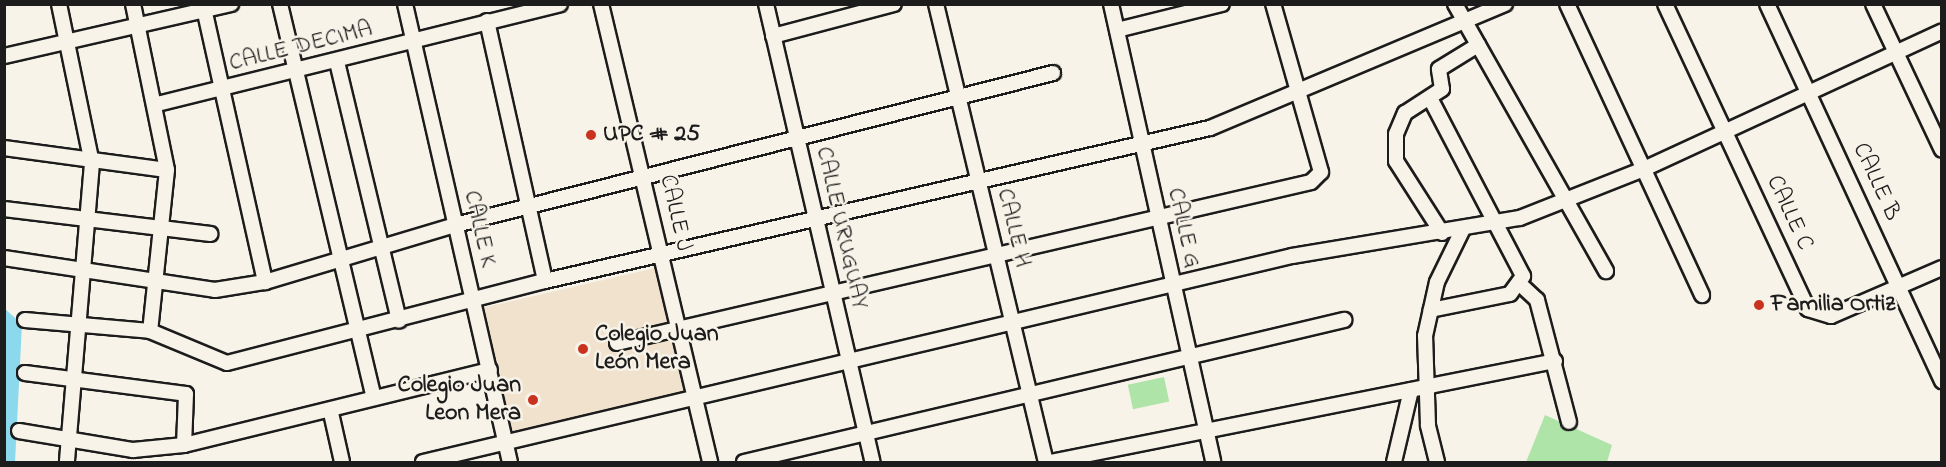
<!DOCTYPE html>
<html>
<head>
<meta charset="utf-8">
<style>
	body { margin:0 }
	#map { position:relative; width:1946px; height:467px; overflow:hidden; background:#f7f3e8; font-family:"Indie Flower",sans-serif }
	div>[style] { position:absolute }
	.built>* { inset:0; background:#f1e2ce; transform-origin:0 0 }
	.green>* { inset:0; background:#aee4a8; transform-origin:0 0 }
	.water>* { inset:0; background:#8cd8ed }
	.roads { filter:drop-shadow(2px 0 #1c1c1c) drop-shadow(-2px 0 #1c1c1c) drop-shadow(0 2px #1c1c1c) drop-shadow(0 -2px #1c1c1c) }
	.minor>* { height:14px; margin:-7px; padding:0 7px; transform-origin:7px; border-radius:7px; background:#f7f3e8 }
	.dots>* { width:16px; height:16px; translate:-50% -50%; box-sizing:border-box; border:3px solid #f7f3e8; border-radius:50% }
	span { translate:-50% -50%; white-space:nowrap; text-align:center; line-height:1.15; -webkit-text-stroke:5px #f7f3e8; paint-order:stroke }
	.street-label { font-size:24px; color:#1c1c1c }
	.poi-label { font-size:24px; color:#1c1c1c; font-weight:700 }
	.left { translate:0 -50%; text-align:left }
	.right { translate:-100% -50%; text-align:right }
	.frame { position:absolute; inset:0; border:6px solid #1c1c1c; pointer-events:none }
</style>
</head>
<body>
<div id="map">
	<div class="built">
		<div style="left:655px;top:268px;width:127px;height:178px;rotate:77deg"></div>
	</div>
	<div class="green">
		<div style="left:1164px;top:377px;width:25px;height:37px;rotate:78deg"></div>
		<div style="clip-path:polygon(1545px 415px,1612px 445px,1607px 462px,1526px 462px)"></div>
	</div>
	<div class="water">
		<div style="clip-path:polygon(5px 309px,22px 324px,15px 462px,5px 462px)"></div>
	</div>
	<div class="roads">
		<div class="minor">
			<div style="left:59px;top:4px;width:162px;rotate:78.3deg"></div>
			<div style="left:92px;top:163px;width:300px;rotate:94.8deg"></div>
			<div style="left:133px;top:4px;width:169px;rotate:78.4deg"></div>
			<div style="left:167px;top:170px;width:162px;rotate:96deg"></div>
			<div style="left:150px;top:331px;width:83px;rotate:22.6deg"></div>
			<div style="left:227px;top:363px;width:328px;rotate:-14.5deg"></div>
			<div style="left:545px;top:281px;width:682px;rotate:-12.96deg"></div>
			<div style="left:1210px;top:128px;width:320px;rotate:-22.8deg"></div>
			<div style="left:203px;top:4px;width:285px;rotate:77.4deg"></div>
			<div style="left:280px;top:4px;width:405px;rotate:76.6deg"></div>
			<div style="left:405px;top:4px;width:470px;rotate:77.1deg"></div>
			<div style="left:601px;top:4px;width:471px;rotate:76.6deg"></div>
			<div style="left:766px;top:4px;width:470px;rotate:76.9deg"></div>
			<div style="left:936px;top:4px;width:471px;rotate:76.5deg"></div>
			<div style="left:1111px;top:4px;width:469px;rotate:77.4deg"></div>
			<div style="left:1455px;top:4px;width:307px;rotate:60.5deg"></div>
			<div style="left:1567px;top:4px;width:321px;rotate:65.1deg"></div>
			<div style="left:1665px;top:4px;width:337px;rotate:64.9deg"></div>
			<div style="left:1808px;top:309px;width:24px;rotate:17deg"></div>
			<div style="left:1831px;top:316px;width:121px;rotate:-23.4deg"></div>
			<div style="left:1767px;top:4px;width:416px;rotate:65.1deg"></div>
			<div style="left:1873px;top:4px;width:161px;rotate:64.7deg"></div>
			<div style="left:487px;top:21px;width:266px;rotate:77.4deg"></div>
			<div style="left:1117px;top:30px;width:108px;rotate:-13.9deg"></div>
			<div style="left:773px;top:36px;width:125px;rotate:-14.8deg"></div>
			<div style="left:4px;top:56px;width:233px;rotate:-12.9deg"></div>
			<div style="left:337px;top:62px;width:266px;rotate:76.5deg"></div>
			<div style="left:1430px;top:98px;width:201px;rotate:62.4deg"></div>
			<div style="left:1523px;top:276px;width:22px;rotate:126deg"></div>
			<div style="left:1510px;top:294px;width:81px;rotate:168.6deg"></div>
			<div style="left:157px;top:104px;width:415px;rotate:-13.9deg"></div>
			<div style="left:4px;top:148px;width:164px;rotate:7.7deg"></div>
			<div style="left:4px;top:209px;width:208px;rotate:6.9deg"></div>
			<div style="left:1442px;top:233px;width:85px;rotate:-122.6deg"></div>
			<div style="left:1396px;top:161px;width:27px;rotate:-90deg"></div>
			<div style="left:1396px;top:134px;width:23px;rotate:-67deg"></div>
			<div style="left:1405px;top:113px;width:44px;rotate:-33deg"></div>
			<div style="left:1442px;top:89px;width:20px;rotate:-99deg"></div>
			<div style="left:1439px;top:69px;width:46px;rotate:-31.6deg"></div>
			<div style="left:4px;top:258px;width:213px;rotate:8.6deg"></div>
			<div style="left:215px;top:290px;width:51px;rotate:-9.1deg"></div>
			<div style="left:265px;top:282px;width:198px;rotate:-16.7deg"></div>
			<div style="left:455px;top:225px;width:617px;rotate:-14.26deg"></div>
			<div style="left:1521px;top:285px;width:22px;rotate:43deg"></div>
			<div style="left:1537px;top:300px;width:126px;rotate:75.3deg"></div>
			<div style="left:25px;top:320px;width:125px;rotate:5deg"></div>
			<div style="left:617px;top:343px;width:712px;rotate:-13.06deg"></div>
			<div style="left:1311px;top:182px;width:14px;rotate:-45deg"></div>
			<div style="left:1321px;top:172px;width:175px;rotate:-105.9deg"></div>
			<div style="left:25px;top:373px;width:162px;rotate:7.4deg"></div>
			<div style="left:186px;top:394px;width:51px;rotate:92.2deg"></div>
			<div style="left:331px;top:413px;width:50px;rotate:77.3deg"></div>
			<div style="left:19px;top:431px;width:116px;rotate:9.5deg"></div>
			<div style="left:133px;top:450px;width:51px;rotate:-5.6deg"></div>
			<div style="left:184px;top:445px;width:315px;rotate:-13.8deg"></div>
			<div style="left:423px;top:462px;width:893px;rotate:-13.34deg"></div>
			<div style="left:1292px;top:256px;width:231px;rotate:-9.5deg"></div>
			<div style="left:1520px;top:218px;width:133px;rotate:-21.6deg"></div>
			<div style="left:1644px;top:169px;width:328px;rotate:-24.8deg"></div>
			<div style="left:744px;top:462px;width:617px;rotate:-13.32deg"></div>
			<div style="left:1050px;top:462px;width:515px;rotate:-11.31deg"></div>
			<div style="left:1394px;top:462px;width:74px;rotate:-76.7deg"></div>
			<div style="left:1437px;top:462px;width:38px;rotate:-104deg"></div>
			<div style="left:1428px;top:425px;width:89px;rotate:-91.9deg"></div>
			<div style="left:1425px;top:336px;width:55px;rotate:-77.5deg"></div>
			<div style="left:1437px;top:282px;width:59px;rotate:-63.9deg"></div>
		</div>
	</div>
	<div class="dots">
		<div style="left:591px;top:135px;background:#c8321e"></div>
		<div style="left:1759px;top:305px;background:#c8321e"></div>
		<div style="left:583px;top:349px;background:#c8321e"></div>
		<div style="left:533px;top:400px;background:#c8321e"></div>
	</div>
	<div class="street-label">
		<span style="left:301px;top:47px;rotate:-14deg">CALLE DECIMA</span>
		<span style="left:1876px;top:182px;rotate:65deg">CALLE B</span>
		<span style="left:675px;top:213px;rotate:77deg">CALLE J</span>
		<span style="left:1789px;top:213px;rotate:65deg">CALLE C</span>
		<span style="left:841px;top:228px;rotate:77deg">CALLE URUGUAY</span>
		<span style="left:1013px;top:228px;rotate:76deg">CALLE H</span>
		<span style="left:1183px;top:228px;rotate:77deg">CALLE G</span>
		<span style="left:479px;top:229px;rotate:77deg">CALLE K</span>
	</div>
	<div class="poi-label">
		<span class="left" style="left:603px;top:135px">UPC # 25</span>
		<span class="left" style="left:1771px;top:305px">Familia Ortiz</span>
		<span class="left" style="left:595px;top:349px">Colegio Juan<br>León Mera</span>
		<span class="right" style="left:521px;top:400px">Colegio Juan<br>Leon Mera</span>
	</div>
	<div class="frame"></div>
</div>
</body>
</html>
